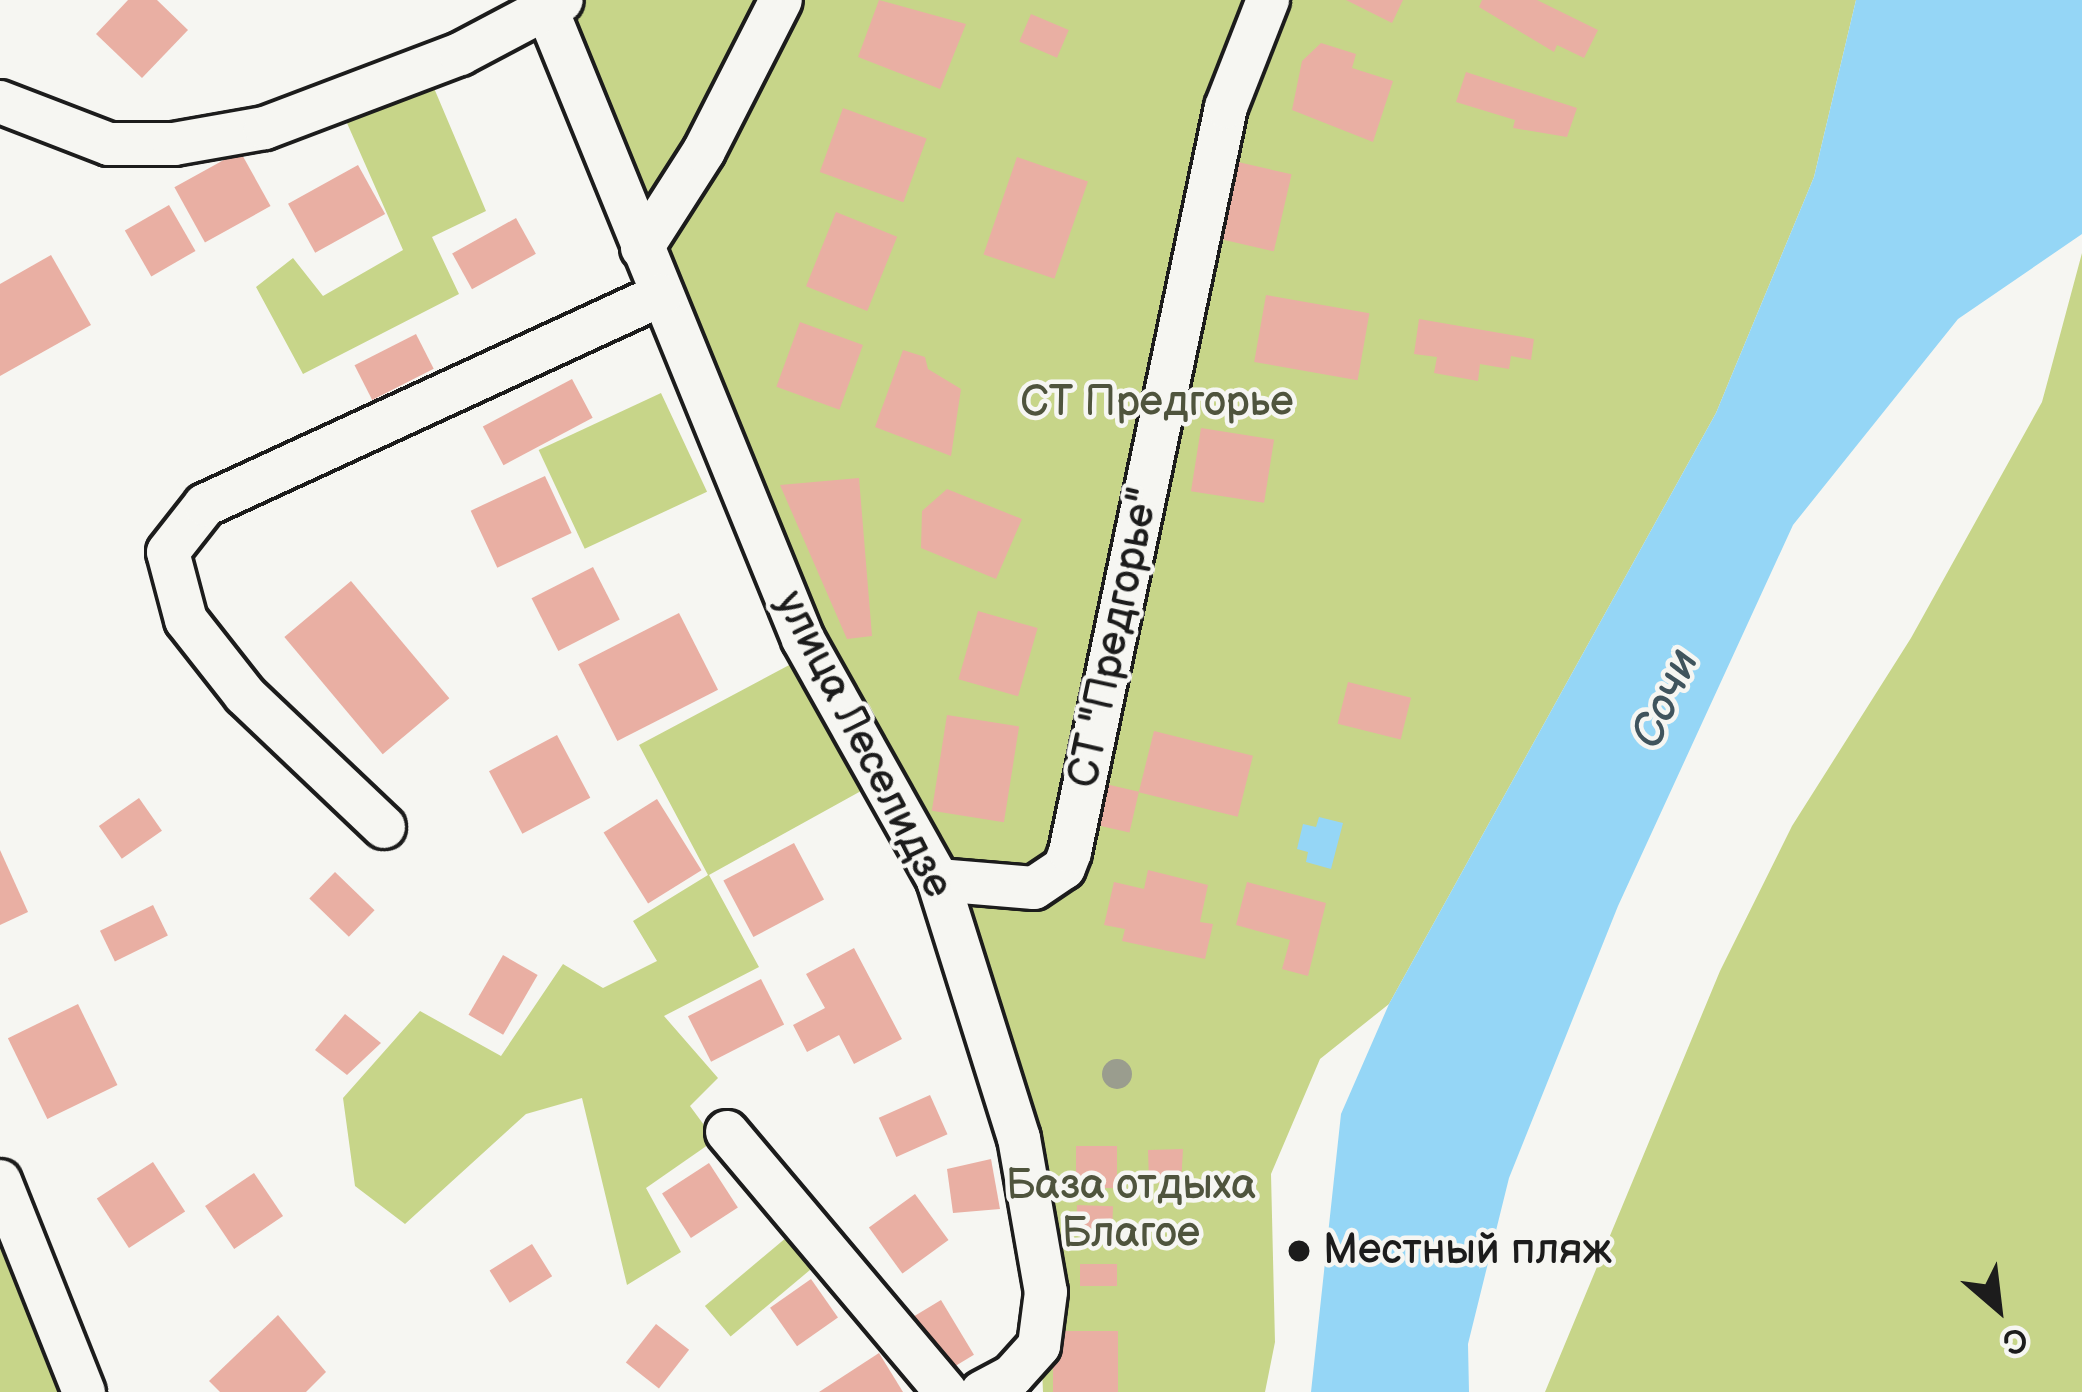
<!DOCTYPE html>
<html>
<head>
<meta charset="utf-8">
<style>
	body { margin:0 }
	#map { position:relative; width:2082px; height:1392px; overflow:hidden; background:#f6f6f2; font-family:"Balsamiq Sans",sans-serif }
	div>[style] { position:absolute }
	.green>* { inset:0; background:#c7d589; transform-origin:0 0 }
	.water>* { inset:0; background:#95d6f6 }
	.building>* { inset:0; background:#e9afa3; transform-origin:0 0 }
	.roads { filter:drop-shadow(3px 0 #1c1c1c) drop-shadow(-3px 0 #1c1c1c) drop-shadow(0 3px #1c1c1c) drop-shadow(0 -3px #1c1c1c) }
	.minor>* { height:42px; margin:-21px; padding:0 21px; transform-origin:21px; border-radius:21px; background:#f6f6f2 }
	.trees>* { width:30px; height:30px; margin:-15px; border-radius:50%; background:#9a9d8e }
	.dots>* { width:33px; height:33px; translate:-50% -50%; box-sizing:border-box; border:6px solid #f6f6f2; border-radius:50% }
	span { translate:-50% -50%; white-space:nowrap; text-align:center; line-height:1.15; -webkit-text-stroke:9px #f6f6f2; paint-order:stroke }
	.park-label { font-size:42px; color:#4f543d }
	.street-label { font-size:42px; color:#1c1c1c }
	.poi-label { font-size:42px; color:#1c1c1c }
	.left { translate:0 -50%; text-align:left }
	.water-label { font-size:45px; color:#40545d; font-style:italic }
	.north { position:absolute; left:1938px; top:1248px; width:120px; height:120px; -webkit-text-stroke:9px #f6f6f2; paint-order:stroke; rotate:152deg; font-size:33px; font-weight:700; line-height:48px; text-align:center; color:#1c1c1c }
	.north::after { content:''; display:block; margin:auto; width:42px; height:54px; background:#1c1c1c; clip-path:polygon(50% 0,100% 100%,50% 72%,0 100%) }
</style>
</head>
<body>
<div id="map">
	<div class="green">
		<div style="clip-path:polygon(559px 0,1856px 0,1814px 177px,1716px 413px,1389px 1004px,1320px 1059px,1271px 1174px,1275px 1342px,1265px 1392px,1043px 1392px,1032px 1125px,819px 639px)"></div>
		<div style="clip-path:polygon(431px 81px,486px 211px,432px 237px,459px 294px,303px 374px,256px 287px,293px 258px,323px 296px,403px 250px,343px 114px)"></div>
		<div style="clip-path:polygon(2082px 253px,2082px 1392px,1545px 1392px,1720px 971px,1792px 826px,1911px 638px,2042px 402px)"></div>
		<div style="left:661px;top:393px;width:109px;height:135px;rotate:65deg"></div>
		<div style="clip-path:polygon(793px 663px,861px 791px,709px 875px,759px 967px,664px 1016px,718px 1078px,690px 1106px,715px 1140px,646px 1188px,681px 1252px,627px 1285px,582px 1098px,526px 1114px,405px 1224px,355px 1186px,343px 1098px,420px 1011px,501px 1056px,563px 964px,603px 988px,657px 961px,633px 921px,708px 875px,639px 745px)"></div>
		<div style="left:793px;top:1232px;width:40px;height:115px;rotate:50deg"></div>
		<div style="clip-path:polygon(0 1245px,28px 1308px,58px 1392px,0 1392px)"></div>
	</div>
	<div class="water">
		<div style="clip-path:polygon(1856px 0,2082px 0,2082px 234px,1958px 319px,1793px 525px,1618px 906px,1509px 1178px,1468px 1344px,1469px 1392px,1311px 1392px,1341px 1114px,1389px 1004px,1716px 413px,1814px 177px)"></div>
		<div style="clip-path:polygon(1319px 817px,1343px 823px,1331px 869px,1306px 862px,1308px 852px,1297px 849px,1303px 824px,1316px 827px)"></div>
	</div>
	<div class="building">
		<div style="clip-path:polygon(128px 0,157px 0,188px 30px,142px 78px,96px 34px)"></div>
		<div style="clip-path:polygon(879px 0,966px 24px,940px 89px,858px 57px)"></div>
		<div style="clip-path:polygon(1346px 0,1403px 0,1392px 23px)"></div>
		<div style="clip-path:polygon(1482px 0,1537px 0,1598px 30px,1584px 58px,1557px 45px,1554px 52px,1479px 7px)"></div>
		<div style="left:1031px;top:14px;width:41px;height:30px;rotate:23deg"></div>
		<div style="clip-path:polygon(1321px 43px,1356px 54px,1352px 68px,1393px 81px,1373px 142px,1292px 110px,1302px 61px)"></div>
		<div style="clip-path:polygon(1466px 72px,1577px 108px,1567px 137px,1513px 128px,1515px 120px,1456px 102px)"></div>
		<div style="left:843px;top:108px;width:89px;height:68px;rotate:20deg"></div>
		<div style="left:240px;top:151px;width:63px;height:75px;rotate:61deg"></div>
		<div style="left:1017px;top:157px;width:75px;height:103px;rotate:19deg"></div>
		<div style="left:1238px;top:162px;width:55px;height:79px;rotate:13deg"></div>
		<div style="left:358px;top:165px;width:56px;height:80px;rotate:61deg"></div>
		<div style="left:169px;top:205px;width:53px;height:51px;rotate:60deg"></div>
		<div style="left:836px;top:212px;width:66px;height:80px;rotate:22deg"></div>
		<div style="left:516px;top:218px;width:41px;height:73px;rotate:61deg"></div>
		<div style="clip-path:polygon(51px 255px,91px 325px,0 376px,0 284px)"></div>
		<div style="left:1266px;top:295px;width:105px;height:68px;rotate:10deg"></div>
		<div style="clip-path:polygon(1419px 319px,1534px 339px,1531px 360px,1511px 356px,1509px 369px,1480px 364px,1478px 381px,1434px 373px,1437px 357px,1414px 354px)"></div>
		<div style="left:800px;top:322px;width:67px;height:69px;rotate:20deg"></div>
		<div style="left:416px;top:334px;width:39px;height:69px;rotate:63deg"></div>
		<div style="clip-path:polygon(903px 350px,925px 357px,928px 369px,961px 389px,951px 456px,875px 427px)"></div>
		<div style="left:572px;top:379px;width:44px;height:101px;rotate:62deg"></div>
		<div style="left:1201px;top:428px;width:74px;height:64px;rotate:9deg"></div>
		<div style="left:545px;top:476px;width:63px;height:82px;rotate:65deg"></div>
		<div style="clip-path:polygon(859px 478px,872px 636px,847px 639px,780px 485px)"></div>
		<div style="clip-path:polygon(947px 489px,1022px 519px,996px 579px,921px 548px,922px 511px)"></div>
		<div style="left:593px;top:567px;width:59px;height:69px;rotate:63deg"></div>
		<div style="left:351px;top:581px;width:153px;height:87px;rotate:50deg"></div>
		<div style="left:978px;top:611px;width:62px;height:71px;rotate:16deg"></div>
		<div style="left:679px;top:613px;width:86px;height:113px;rotate:63deg"></div>
		<div style="left:1348px;top:682px;width:65px;height:43px;rotate:14deg"></div>
		<div style="left:947px;top:715px;width:73px;height:97px;rotate:9deg"></div>
		<div style="left:1154px;top:731px;width:102px;height:63px;rotate:14deg"></div>
		<div style="left:557px;top:735px;width:71px;height:77px;rotate:62deg"></div>
		<div style="left:1097px;top:782px;width:43px;height:42px;rotate:13deg"></div>
		<div style="left:139px;top:798px;width:40px;height:49px;rotate:55deg"></div>
		<div style="left:657px;top:799px;width:84px;height:63px;rotate:58deg"></div>
		<div style="left:794px;top:843px;width:64px;height:80px;rotate:62deg"></div>
		<div style="clip-path:polygon(0 850px,28px 912px,0 925px)"></div>
		<div style="clip-path:polygon(1148px 870px,1208px 885px,1200px 922px,1213px 924px,1205px 959px,1122px 941px,1125px 929px,1104px 925px,1114px 882px,1144px 889px)"></div>
		<div style="left:335px;top:872px;width:55px;height:37px;rotate:44deg"></div>
		<div style="clip-path:polygon(1247px 882px,1326px 903px,1308px 976px,1282px 969px,1290px 940px,1236px 925px)"></div>
		<div style="left:153px;top:905px;width:34px;height:59px;rotate:64deg"></div>
		<div style="clip-path:polygon(854px 948px,902px 1039px,854px 1064px,839px 1035px,807px 1052px,793px 1025px,825px 1008px,806px 974px)"></div>
		<div style="left:503px;top:955px;width:40px;height:69px;rotate:30deg"></div>
		<div style="left:761px;top:979px;width:51px;height:82px;rotate:63deg"></div>
		<div style="left:78px;top:1004px;width:90px;height:78px;rotate:64deg"></div>
		<div style="clip-path:polygon(345px 1014px,381px 1043px,347px 1075px,315px 1050px)"></div>
		<div style="left:930px;top:1095px;width:43px;height:56px;rotate:66deg"></div>
		<div style="left:1076px;top:1146px;width:41px;height:42px"></div>
		<div style="clip-path:polygon(1183px 1149px,1181px 1184px,1149px 1182px,1148px 1150px)"></div>
		<div style="clip-path:polygon(991px 1159px,1000px 1209px,953px 1213px,947px 1169px)"></div>
		<div style="left:153px;top:1162px;width:59px;height:67px;rotate:57deg"></div>
		<div style="left:709px;top:1163px;width:53px;height:56px;rotate:57deg"></div>
		<div style="left:254px;top:1173px;width:52px;height:59px;rotate:56deg"></div>
		<div style="left:915px;top:1194px;width:57px;height:57px;rotate:54deg"></div>
		<div style="left:1077px;top:1205px;width:36px;height:23px;rotate:2deg"></div>
		<div style="left:532px;top:1244px;width:38px;height:50px;rotate:58deg"></div>
		<div style="left:1080px;top:1264px;width:37px;height:22px"></div>
		<div style="left:811px;top:1279px;width:47px;height:50px;rotate:55deg"></div>
		<div style="left:941px;top:1300px;width:64px;height:43px;rotate:59deg"></div>
		<div style="clip-path:polygon(278px 1315px,326px 1372px,306px 1392px,220px 1392px,209px 1381px)"></div>
		<div style="left:656px;top:1324px;width:42px;height:49px;rotate:38deg"></div>
		<div style="left:1053px;top:1331px;width:65px;height:61px"></div>
		<div style="clip-path:polygon(879px 1353px,903px 1392px,819px 1392px)"></div>
	</div>
	<div class="roads">
		<div class="minor">
			<div style="left:543px;top:0;width:690px;rotate:67.86deg"></div>
			<div style="left:803px;top:639px;width:276px;rotate:60.7deg"></div>
			<div style="left:938px;top:880px;width:270px;rotate:72.6deg"></div>
			<div style="left:1019px;top:1138px;width:156px;rotate:80.1deg"></div>
			<div style="left:1046px;top:1292px;width:54px;rotate:97.4deg"></div>
			<div style="left:1039px;top:1346px;width:40px;rotate:132deg"></div>
			<div style="left:1012px;top:1376px;width:34px;rotate:152deg"></div>
			<div style="left:0;top:102px;width:117px;rotate:21.1deg"></div>
			<div style="left:109px;top:144px;width:65px"></div>
			<div style="left:174px;top:144px;width:92px;rotate:-10deg"></div>
			<div style="left:265px;top:128px;width:209px;rotate:-20.8deg"></div>
			<div style="left:460px;top:54px;width:115px;rotate:-27.9deg"></div>
			<div style="left:642px;top:248px;width:115px;rotate:-57.4deg"></div>
			<div style="left:704px;top:151px;width:169px;rotate:-63deg"></div>
			<div style="left:384px;top:827px;width:192px;rotate:-136.5deg"></div>
			<div style="left:245px;top:695px;width:95px;rotate:-128.2deg"></div>
			<div style="left:186px;top:620px;width:70px;rotate:-104.8deg"></div>
			<div style="left:168px;top:552px;width:60px;rotate:-51.8deg"></div>
			<div style="left:205px;top:505px;width:502px;rotate:-24.73deg"></div>
			<div style="left:938px;top:880px;width:96px;rotate:4.8deg"></div>
			<div style="left:1034px;top:888px;width:36px;rotate:-34deg"></div>
			<div style="left:1064px;top:868px;width:17px;rotate:-69deg"></div>
			<div style="left:1070px;top:852px;width:761px;rotate:-78.17deg"></div>
			<div style="left:1226px;top:107px;width:115px;rotate:-68.6deg"></div>
			<div style="left:727px;top:1132px;width:340px;rotate:49.9deg"></div>
			<div style="left:0;top:1181px;width:227px;rotate:68.3deg"></div>
		</div>
	</div>
	<div class="trees">
		<div style="left:1117px;top:1074px"></div>
	</div>
	<div class="dots">
		<div style="left:1299px;top:1251px;background:#1c1c1c"></div>
	</div>
	<div class="park-label">
		<span style="left:1157px;top:403px">СТ Предгорье</span>
		<span style="left:1131px;top:1210px">База отдыха<br>Благое</span>
	</div>
	<div class="street-label">
		<span style="left:1115px;top:638px;rotate:-78deg">СТ "Предгорье"</span>
		<span style="left:863px;top:745px;rotate:63deg">улица Леселидзе</span>
	</div>
	<div class="poi-label">
		<span class="left" style="left:1323px;top:1251px">Местный пляж</span>
	</div>
	<div class="water-label">
		<span style="left:1666px;top:699px;rotate:-66deg">Сочи</span>
	</div>
	<div class="north">С</div>
</div>
</body>
</html>
